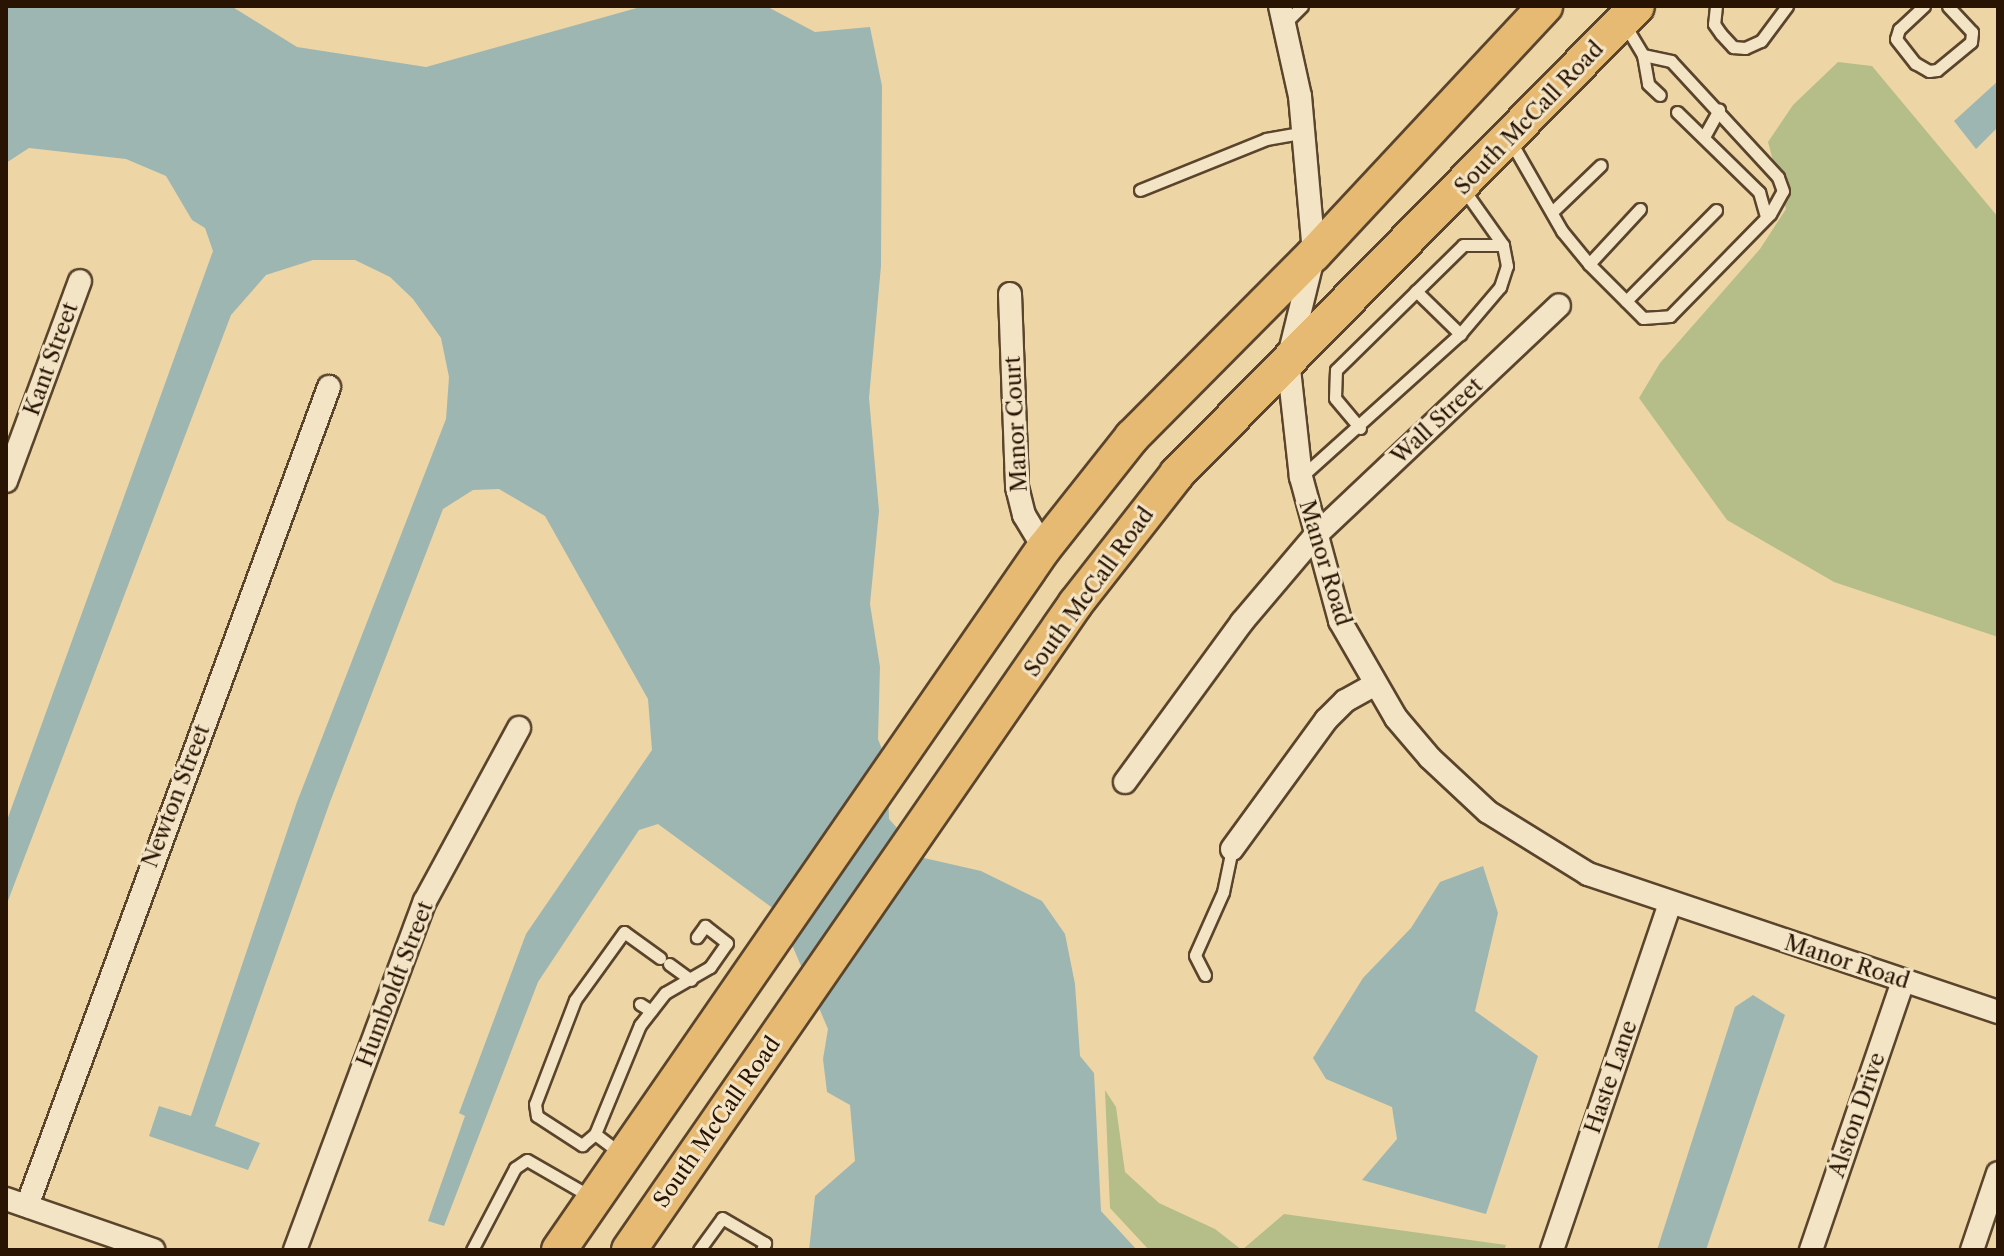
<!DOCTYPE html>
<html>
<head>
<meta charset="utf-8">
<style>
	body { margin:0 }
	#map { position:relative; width:2004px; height:1256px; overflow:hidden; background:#edd5a6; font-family:"Libre Caslon Text",serif }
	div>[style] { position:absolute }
	.green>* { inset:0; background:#b5be88 }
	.water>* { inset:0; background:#9db6b2 }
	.roads { filter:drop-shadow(2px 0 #5a442c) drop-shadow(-2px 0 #5a442c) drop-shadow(0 2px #5a442c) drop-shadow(0 -2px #5a442c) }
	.service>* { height:11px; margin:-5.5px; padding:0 5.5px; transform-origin:5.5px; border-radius:5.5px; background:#f3e4c5 }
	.minor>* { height:22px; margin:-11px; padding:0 11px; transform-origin:11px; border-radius:11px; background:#f3e4c5 }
	.primary>* { height:34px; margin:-17px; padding:0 17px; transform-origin:17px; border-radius:17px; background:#e6ba73 }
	span { translate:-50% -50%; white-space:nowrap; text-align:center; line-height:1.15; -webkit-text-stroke:6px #f3e4c5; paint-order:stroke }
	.street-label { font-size:22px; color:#291404 }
	.frame { position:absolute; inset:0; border:8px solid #291404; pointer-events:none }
</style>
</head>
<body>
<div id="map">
	<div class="green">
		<div style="clip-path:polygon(1838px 62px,1872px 66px,1998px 217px,1998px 637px,1834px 582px,1727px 520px,1639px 398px,1660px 363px,1760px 249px,1786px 209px,1768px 142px,1793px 105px)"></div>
		<div style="clip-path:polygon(1105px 1090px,1116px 1107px,1125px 1172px,1159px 1203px,1215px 1229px,1242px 1250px,1284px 1214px,1506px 1245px,1504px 1250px,1149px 1250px,1110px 1208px)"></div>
	</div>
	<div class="water">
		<div style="clip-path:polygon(6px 6px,231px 6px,297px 47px,426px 67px,644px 6px,766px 6px,815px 32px,870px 27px,882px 86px,881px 266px,869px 398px,879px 511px,870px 604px,880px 667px,878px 739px,887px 762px,889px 819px,924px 858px,981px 871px,1042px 901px,1065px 934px,1075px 984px,1080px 1056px,1094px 1073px,1101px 1211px,1137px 1250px,809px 1250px,815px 1196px,855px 1161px,850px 1105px,827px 1092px,823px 1059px,828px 1029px,778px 912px,658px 824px,639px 830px,538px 982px,444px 1226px,428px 1221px,465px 1116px,459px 1113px,526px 934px,652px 750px,648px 699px,545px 516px,499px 489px,473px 490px,443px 509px,330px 802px,215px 1126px,260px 1143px,248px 1170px,149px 1136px,159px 1106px,191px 1116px,297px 802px,446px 419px,449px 377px,441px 338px,413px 299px,390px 277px,355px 260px,313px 260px,266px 275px,231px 315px,6px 906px,6px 823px,213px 251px,205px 228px,192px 220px,166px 176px,126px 159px,29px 148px,6px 163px)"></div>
		<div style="clip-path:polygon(1998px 81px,1998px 127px,1976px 149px,1954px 121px)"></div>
		<div style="clip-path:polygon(1483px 866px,1498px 913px,1475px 1011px,1538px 1056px,1486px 1214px,1362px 1180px,1397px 1139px,1392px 1107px,1326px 1079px,1313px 1058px,1363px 978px,1411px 928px,1440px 882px)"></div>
		<div style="clip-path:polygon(1753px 995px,1785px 1015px,1706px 1250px,1657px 1250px,1735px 1007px)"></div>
	</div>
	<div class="roads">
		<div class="service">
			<div style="left:1716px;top:6px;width:18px;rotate:96deg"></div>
			<div style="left:1714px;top:24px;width:12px;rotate:55deg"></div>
			<div style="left:1721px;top:34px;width:18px;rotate:47deg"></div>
			<div style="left:1733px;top:47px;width:12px;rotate:5deg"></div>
			<div style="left:1745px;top:48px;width:17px;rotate:-24deg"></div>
			<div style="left:1761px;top:41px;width:44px;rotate:-53.4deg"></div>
			<div style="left:1924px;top:6px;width:34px;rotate:137deg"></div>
			<div style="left:1899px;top:29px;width:10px;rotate:107deg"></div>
			<div style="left:1896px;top:39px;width:31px;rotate:52deg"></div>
			<div style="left:1915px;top:63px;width:16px;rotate:30deg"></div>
			<div style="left:1929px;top:71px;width:8px;rotate:-7deg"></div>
			<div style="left:1937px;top:70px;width:44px;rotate:-39.5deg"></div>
			<div style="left:1971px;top:42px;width:10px;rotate:-84deg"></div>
			<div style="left:1972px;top:32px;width:35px;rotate:-133deg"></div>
			<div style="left:1285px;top:23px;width:24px;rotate:-45deg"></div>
			<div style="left:1625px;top:25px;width:35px;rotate:59deg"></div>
			<div style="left:1643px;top:55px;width:29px;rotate:80deg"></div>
			<div style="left:1648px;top:84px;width:16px;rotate:43deg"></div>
			<div style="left:1677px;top:112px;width:115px;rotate:44.3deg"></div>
			<div style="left:1759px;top:192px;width:26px;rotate:74deg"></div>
			<div style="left:1705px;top:135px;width:29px;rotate:-61deg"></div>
			<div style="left:1511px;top:142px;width:103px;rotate:60.2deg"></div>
			<div style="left:1562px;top:231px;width:43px;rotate:50.7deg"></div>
			<div style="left:1589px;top:264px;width:76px;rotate:45deg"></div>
			<div style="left:1643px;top:318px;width:27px;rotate:-4deg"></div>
			<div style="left:1670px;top:316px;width:143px;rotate:-45.6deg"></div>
			<div style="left:1770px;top:214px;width:26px;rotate:-61deg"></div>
			<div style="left:1783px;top:191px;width:15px;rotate:-110deg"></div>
			<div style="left:1778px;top:177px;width:158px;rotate:-132.7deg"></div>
			<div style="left:1671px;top:61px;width:29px;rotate:-168deg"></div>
			<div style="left:1140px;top:190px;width:136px;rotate:-22deg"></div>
			<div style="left:1266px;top:139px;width:39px;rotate:-10deg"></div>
			<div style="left:1553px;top:211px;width:66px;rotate:-43.8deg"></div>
			<div style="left:1589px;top:264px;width:75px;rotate:-47.2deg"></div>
			<div style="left:1416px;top:291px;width:62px;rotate:44.3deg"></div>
			<div style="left:1626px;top:301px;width:128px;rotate:-45.3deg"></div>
			<div style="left:1360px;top:428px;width:39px;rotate:-130deg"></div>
			<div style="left:1335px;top:398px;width:28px;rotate:-88deg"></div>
			<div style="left:1336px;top:370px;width:178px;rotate:-44.5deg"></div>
			<div style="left:1463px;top:245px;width:40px"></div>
			<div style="left:1301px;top:477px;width:214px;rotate:-42deg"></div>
			<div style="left:1460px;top:334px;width:62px;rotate:-49.6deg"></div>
			<div style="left:1500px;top:287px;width:22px;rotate:-72deg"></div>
			<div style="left:1507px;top:266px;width:21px;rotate:-101deg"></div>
			<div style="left:1503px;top:245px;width:67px;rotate:-125.3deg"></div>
			<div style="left:660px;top:958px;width:44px;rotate:-144.2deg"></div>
			<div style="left:624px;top:932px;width:84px;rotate:125.8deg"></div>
			<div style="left:575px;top:1000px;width:111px;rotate:111deg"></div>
			<div style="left:535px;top:1104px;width:12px;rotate:81deg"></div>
			<div style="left:537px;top:1116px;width:54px;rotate:32.8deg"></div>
			<div style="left:582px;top:1145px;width:17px;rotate:-40deg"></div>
			<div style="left:595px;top:1134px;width:118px;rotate:-67.6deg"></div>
			<div style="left:640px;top:1025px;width:41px;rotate:-52deg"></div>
			<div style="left:665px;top:993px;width:52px;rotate:-30deg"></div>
			<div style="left:710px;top:967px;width:29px;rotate:-55deg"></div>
			<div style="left:727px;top:943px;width:28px;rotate:-142deg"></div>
			<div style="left:705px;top:926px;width:14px;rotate:126deg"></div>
			<div style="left:669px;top:964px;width:27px;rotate:36deg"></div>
			<div style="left:1205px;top:975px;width:22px;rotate:-117deg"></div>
			<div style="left:1195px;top:955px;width:69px;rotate:-66deg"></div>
			<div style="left:1223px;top:892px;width:44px;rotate:-78.2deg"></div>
			<div style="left:640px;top:1004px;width:13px;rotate:32deg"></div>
			<div style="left:595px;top:1134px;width:31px;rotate:37deg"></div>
			<div style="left:472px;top:1250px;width:93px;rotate:-62.3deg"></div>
			<div style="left:515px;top:1168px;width:14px;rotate:-34deg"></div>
			<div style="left:527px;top:1160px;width:76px;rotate:29.9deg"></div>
			<div style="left:699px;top:1250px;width:39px;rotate:-54deg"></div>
			<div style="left:722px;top:1218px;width:50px;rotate:30.2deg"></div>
			<div style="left:765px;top:1243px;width:8px;rotate:113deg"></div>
		</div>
		<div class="minor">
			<div style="left:1280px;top:6px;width:92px;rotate:77.5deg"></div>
			<div style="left:1300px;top:96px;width:159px;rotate:84.9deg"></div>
			<div style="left:1314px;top:254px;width:109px;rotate:103.8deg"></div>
			<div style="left:1288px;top:360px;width:118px;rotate:83.7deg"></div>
			<div style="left:1301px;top:477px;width:149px;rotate:74.8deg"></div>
			<div style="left:1340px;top:621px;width:112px;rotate:60deg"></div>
			<div style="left:1396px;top:718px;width:52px;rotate:49.6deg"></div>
			<div style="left:1430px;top:758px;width:79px;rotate:43deg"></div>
			<div style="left:1488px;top:812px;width:118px;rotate:31.8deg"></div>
			<div style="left:1588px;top:874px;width:433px;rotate:18.6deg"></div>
			<div style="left:1010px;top:294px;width:193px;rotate:87.9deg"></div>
			<div style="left:1017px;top:487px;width:29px;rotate:76deg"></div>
			<div style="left:1024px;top:515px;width:39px;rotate:59deg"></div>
			<div style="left:6px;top:481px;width:213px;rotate:-69.7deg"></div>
			<div style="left:1125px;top:782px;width:198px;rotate:-53.8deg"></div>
			<div style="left:1242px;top:622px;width:111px;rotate:-49.7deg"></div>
			<div style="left:1314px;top:537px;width:337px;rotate:-43.4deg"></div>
			<div style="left:1232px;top:849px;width:160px;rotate:-53.9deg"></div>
			<div style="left:1326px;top:720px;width:27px;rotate:-45deg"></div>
			<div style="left:1345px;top:701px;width:33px;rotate:-29deg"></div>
			<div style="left:6px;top:1199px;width:156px;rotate:19.1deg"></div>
			<div style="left:27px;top:1206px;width:873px;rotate:-69.76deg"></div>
			<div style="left:295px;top:1250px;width:372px;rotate:-69.6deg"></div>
			<div style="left:425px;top:901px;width:197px;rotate:-61.5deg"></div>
			<div style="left:1552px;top:1250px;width:366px;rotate:-71.2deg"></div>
			<div style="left:1811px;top:1250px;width:284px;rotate:-71.1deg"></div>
			<div style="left:1972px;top:1250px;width:81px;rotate:-71.3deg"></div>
		</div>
		<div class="primary">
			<div style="left:559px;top:1250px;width:853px;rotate:-55.36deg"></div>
			<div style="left:1044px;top:548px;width:142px;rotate:-51.6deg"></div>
			<div style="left:1132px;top:437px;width:258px;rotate:-45.2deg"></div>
			<div style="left:1314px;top:254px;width:339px;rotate:-47deg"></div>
			<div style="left:629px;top:1250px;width:786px;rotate:-55.36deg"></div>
			<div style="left:1076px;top:603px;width:164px;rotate:-51.9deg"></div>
			<div style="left:1177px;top:474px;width:656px;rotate:-45.49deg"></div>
		</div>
	</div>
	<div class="street-label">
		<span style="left:1529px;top:118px;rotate:-46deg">South McCall Road</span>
		<span style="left:51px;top:359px;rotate:-70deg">Kant Street</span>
		<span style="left:1437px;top:421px;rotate:-43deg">Wall Street</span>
		<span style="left:1016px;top:424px;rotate:-93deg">Manor Court</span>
		<span style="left:1325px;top:563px;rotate:73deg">Manor Road</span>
		<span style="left:1089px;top:592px;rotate:-54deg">South McCall Road</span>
		<span style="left:176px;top:796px;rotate:-69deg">Newton Street</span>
		<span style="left:1847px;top:962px;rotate:18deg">Manor Road</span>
		<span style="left:395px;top:984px;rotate:-69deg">Humboldt Street</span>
		<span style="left:1611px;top:1077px;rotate:-71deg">Haste Lane</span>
		<span style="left:1857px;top:1115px;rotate:-71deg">Alston Drive</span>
		<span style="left:717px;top:1122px;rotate:-55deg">South McCall Road</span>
	</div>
	<div class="frame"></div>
</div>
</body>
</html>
